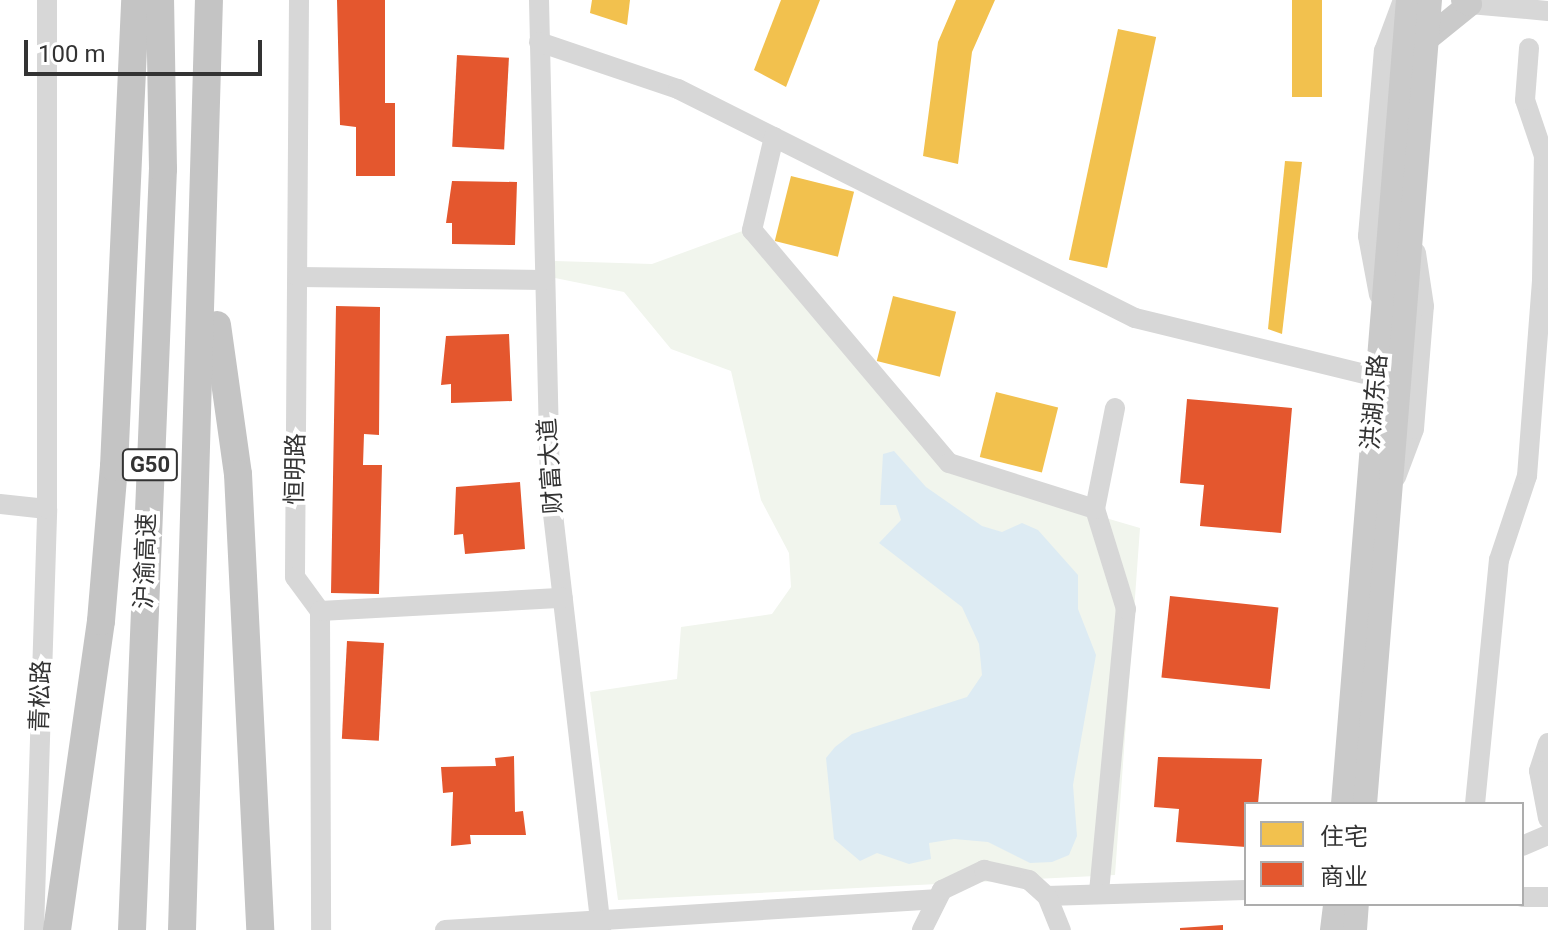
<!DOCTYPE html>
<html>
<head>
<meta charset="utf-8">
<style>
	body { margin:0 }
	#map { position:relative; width:1548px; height:930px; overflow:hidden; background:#fff; font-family:Roboto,"Noto Sans SC",sans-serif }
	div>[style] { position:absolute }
	.green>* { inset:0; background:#f1f5ed }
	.water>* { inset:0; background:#ddebf3 }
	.homes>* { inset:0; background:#f2c14e; transform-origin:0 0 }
	.shops>* { inset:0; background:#e4572e; transform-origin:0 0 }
	.minor>* { height:20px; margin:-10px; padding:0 10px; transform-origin:10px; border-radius:10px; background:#d7d7d7 }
	.major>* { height:24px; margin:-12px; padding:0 12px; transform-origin:12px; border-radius:12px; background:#cacaca }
	.highway>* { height:28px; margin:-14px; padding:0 14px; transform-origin:14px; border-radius:14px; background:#c4c4c4 }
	span { translate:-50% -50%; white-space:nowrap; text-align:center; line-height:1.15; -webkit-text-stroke:8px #fff; paint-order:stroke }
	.shield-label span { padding:2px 6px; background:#fff; border:2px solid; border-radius:6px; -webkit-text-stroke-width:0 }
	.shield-label { font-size:22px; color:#333; font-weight:700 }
	.street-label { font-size:24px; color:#333 }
	.legend { position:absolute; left:1244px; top:802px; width:280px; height:104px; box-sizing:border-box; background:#fff; border:2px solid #adadad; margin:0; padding:10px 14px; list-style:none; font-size:24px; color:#333 }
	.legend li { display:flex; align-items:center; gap:16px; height:40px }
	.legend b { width:40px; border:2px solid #adadad }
	.scale { position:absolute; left:24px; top:40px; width:238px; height:36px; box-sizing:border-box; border:4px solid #333; border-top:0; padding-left:10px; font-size:24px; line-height:28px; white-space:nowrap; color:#333; -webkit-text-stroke:6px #fff; paint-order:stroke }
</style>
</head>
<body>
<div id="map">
	<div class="green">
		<div style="clip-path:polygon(745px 230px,945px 471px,1140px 528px,1115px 875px,618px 900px,590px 692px,677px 679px,681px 627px,772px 614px,791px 587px,789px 553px,761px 500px,731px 371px,671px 349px,624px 292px,555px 278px,555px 261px,652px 264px)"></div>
	</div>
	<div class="water">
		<div style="clip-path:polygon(894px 451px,926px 487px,982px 526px,1002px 532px,1022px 523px,1038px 530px,1078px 575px,1078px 609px,1096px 655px,1073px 785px,1077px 836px,1069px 855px,1052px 862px,1030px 863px,988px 842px,954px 839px,929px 843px,931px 859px,909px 864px,877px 853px,860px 861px,834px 839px,826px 758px,835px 747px,852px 734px,967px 697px,982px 675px,979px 644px,962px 607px,879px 543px,901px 520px,896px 505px,880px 505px,883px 454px)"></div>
	</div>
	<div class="homes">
		<div style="clip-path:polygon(592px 0,630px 0,627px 25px,590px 13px)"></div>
		<div style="clip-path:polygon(781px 0,820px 0,786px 87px,754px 70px)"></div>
		<div style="clip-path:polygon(956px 0,995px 0,972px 52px,958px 164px,923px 156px,938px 42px)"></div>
		<div style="left:1292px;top:0;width:30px;height:97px"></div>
		<div style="left:1118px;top:29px;width:39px;height:236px;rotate:12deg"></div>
		<div style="clip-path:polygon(1285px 161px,1302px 162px,1282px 334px,1268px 329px)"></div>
		<div style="left:791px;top:176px;width:65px;height:67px;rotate:14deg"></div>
		<div style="left:893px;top:296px;width:65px;height:67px;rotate:14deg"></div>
		<div style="left:996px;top:392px;width:64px;height:67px;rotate:14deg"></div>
	</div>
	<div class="shops">
		<div style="clip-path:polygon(337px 0,385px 0,385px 103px,395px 103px,395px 176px,356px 176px,356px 127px,340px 125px)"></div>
		<div style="left:457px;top:55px;width:52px;height:92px;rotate:3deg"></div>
		<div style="clip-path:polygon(452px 181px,517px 182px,515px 245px,452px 244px,452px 223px,446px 223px)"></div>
		<div style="clip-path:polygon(336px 306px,380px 307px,379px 435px,364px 434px,363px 465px,382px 465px,379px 594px,331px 593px)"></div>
		<div style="clip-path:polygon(509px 334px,512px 401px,451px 403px,451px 384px,441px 385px,446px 336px)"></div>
		<div style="clip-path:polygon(1187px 399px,1292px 408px,1281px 533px,1200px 526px,1204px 485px,1180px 483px)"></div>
		<div style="clip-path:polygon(520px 482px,525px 549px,465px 554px,463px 534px,454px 535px,456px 487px)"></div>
		<div style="left:1170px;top:596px;width:109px;height:82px;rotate:6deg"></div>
		<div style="left:347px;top:641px;width:37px;height:98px;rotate:3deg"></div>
		<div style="clip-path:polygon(514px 756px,515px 812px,523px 811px,526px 835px,470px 835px,471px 844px,451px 846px,453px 792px,443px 793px,441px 767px,496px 766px,495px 758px)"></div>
		<div style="clip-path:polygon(1158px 757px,1262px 759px,1258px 804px,1246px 804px,1246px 847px,1176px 842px,1179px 809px,1154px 807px)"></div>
		<div style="clip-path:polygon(1223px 925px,1223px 930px,1180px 930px,1180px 928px)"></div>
	</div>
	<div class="minor">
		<div style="left:299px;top:0;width:577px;rotate:90.4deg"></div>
		<div style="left:295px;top:577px;width:42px;rotate:53.7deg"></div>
		<div style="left:320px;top:611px;width:319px;rotate:89.8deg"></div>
		<div style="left:539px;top:0;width:488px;rotate:88.7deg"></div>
		<div style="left:550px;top:488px;width:445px;rotate:83.4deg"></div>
		<div style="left:1470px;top:4px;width:78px;rotate:5.1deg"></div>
		<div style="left:539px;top:42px;width:147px;rotate:18.7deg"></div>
		<div style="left:678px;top:89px;width:511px;rotate:26.62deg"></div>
		<div style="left:1135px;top:318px;width:249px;rotate:13.7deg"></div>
		<div style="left:774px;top:137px;width:96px;rotate:103.3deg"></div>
		<div style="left:752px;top:230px;width:305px;rotate:49.8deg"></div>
		<div style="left:949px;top:463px;width:153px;rotate:17.5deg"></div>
		<div style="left:298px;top:277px;width:245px;rotate:0.7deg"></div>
		<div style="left:1379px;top:295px;width:60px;rotate:-100.6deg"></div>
		<div style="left:1368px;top:236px;width:186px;rotate:-85.1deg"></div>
		<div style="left:1384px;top:51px;width:54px;rotate:-69.6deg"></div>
		<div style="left:1396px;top:477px;width:51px;rotate:-69.4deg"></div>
		<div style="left:1414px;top:429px;width:123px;rotate:-85.4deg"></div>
		<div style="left:1424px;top:306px;width:54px;rotate:-98.6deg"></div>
		<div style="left:0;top:504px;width:47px;rotate:6.1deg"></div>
		<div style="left:320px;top:611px;width:243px;rotate:-3.1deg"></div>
		<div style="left:1548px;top:743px;width:29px;rotate:108deg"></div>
		<div style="left:1539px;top:771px;width:48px;rotate:79.2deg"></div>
		<div style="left:1475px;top:804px;width:245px;rotate:-84.4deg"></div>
		<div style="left:1499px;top:560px;width:89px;rotate:-71.6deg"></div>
		<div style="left:1527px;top:476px;width:197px;rotate:-85.6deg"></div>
		<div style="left:1542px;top:280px;width:124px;rotate:-89.1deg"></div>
		<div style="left:1544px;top:156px;width:59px;rotate:-108.7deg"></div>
		<div style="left:1525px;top:100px;width:52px;rotate:-85.6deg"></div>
		<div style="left:1522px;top:846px;width:28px;rotate:-23deg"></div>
		<div style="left:1099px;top:892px;width:284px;rotate:-84.6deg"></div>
		<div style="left:1126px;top:609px;width:105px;rotate:-107.2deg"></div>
		<div style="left:1095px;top:509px;width:103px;rotate:-78.8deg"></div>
		<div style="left:1047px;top:896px;width:199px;rotate:-1.7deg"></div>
		<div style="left:1522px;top:897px;width:26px"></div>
		<div style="left:34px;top:930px;width:421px;rotate:-88.2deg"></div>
		<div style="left:47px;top:509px;width:509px;rotate:-90deg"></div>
		<div style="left:445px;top:930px;width:491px;rotate:-3.6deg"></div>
		<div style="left:922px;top:930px;width:45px;rotate:-63.4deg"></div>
		<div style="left:942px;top:890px;width:47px;rotate:-25.5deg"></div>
		<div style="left:984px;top:870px;width:46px;rotate:12.5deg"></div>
		<div style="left:1029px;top:880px;width:24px;rotate:42deg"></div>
		<div style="left:1047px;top:896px;width:37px;rotate:68deg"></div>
	</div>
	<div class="major">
		<div style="left:1427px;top:39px;width:55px;rotate:-39.1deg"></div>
		<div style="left:1470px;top:4px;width:8px;rotate:-150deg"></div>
		<div style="left:1343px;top:804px;width:807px;rotate:-85.38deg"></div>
		<div style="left:1365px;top:804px;width:807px;rotate:-85.38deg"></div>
		<div style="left:1332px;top:930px;width:26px;rotate:-83deg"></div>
		<div style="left:1355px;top:930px;width:26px;rotate:-86deg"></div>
	</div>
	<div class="highway">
		<div style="left:217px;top:325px;width:150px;rotate:82deg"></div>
		<div style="left:238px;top:474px;width:457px;rotate:87.2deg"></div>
		<div style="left:57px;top:930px;width:312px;rotate:-81.9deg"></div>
		<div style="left:101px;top:621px;width:155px;rotate:-85.2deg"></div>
		<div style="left:114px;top:467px;width:467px;rotate:-87.4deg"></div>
		<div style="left:132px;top:930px;width:762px;rotate:-87.67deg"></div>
		<div style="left:163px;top:169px;width:169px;rotate:-91deg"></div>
		<div style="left:182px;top:930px;width:930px;rotate:-88.34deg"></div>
	</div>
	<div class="shield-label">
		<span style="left:150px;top:465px">G50</span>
	</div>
	<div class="street-label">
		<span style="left:1375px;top:402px;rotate:-85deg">洪湖东路</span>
		<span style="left:551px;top:466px;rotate:-94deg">财富大道</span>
		<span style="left:296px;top:469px;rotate:-89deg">恒明路</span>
		<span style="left:146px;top:561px;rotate:-88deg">沪渝高速</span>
		<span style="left:41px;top:696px;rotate:-88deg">青松路</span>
	</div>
	<ul class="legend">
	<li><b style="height:22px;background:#f2c14e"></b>住宅</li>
	<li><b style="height:22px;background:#e4572e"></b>商业</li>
	</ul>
	<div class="scale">100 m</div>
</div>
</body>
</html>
